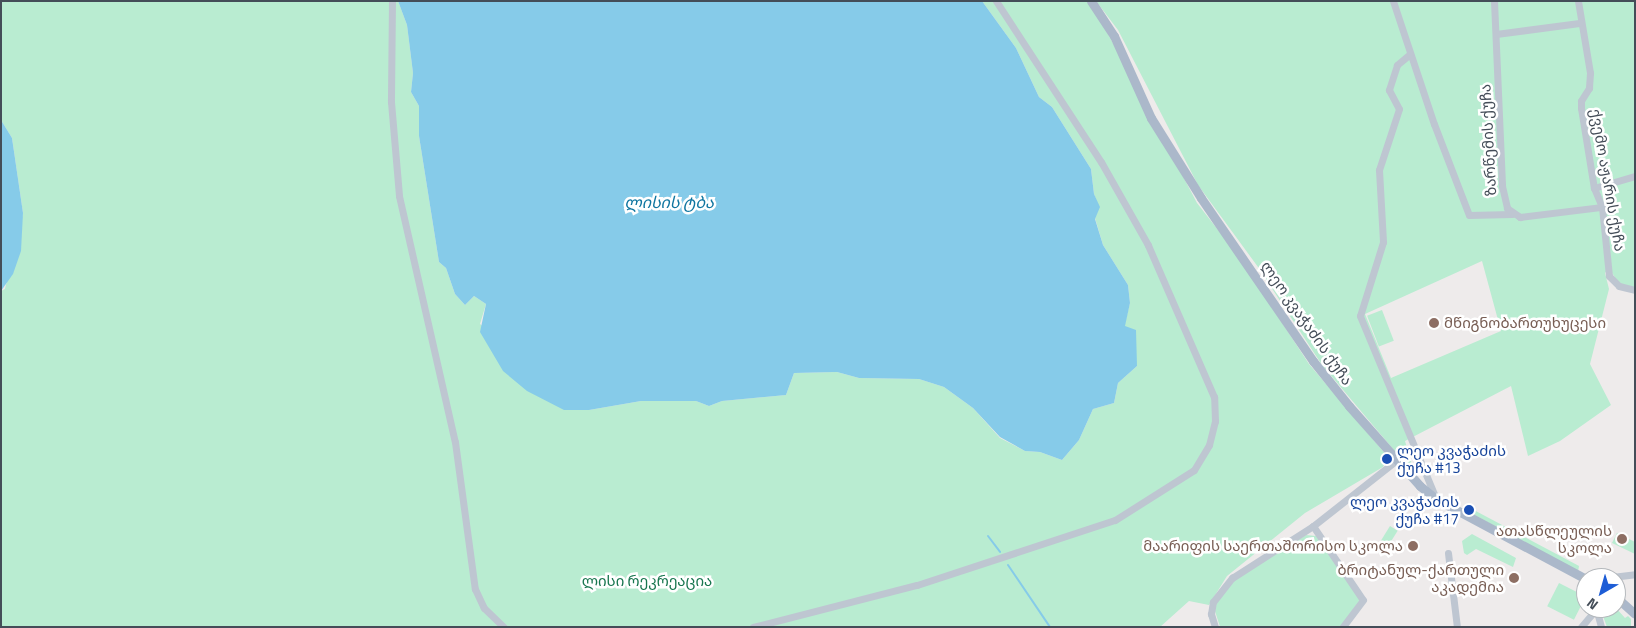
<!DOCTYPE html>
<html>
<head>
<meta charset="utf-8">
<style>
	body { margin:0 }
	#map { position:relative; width:1636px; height:628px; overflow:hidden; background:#eeebeb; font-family:"Titillium Web","Noto Sans Georgian",sans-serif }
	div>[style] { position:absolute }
	.green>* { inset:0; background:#b9ecd1; transform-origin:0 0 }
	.water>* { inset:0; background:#86cbe9 }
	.stream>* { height:2px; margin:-1px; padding:0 1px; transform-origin:1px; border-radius:1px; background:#86cbe9 }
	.minor>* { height:7px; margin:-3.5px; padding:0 3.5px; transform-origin:3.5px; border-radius:3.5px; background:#bec6d1 }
	.major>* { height:9px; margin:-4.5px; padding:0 4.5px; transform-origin:4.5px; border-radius:4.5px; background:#abb8ca }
	.dots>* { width:14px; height:14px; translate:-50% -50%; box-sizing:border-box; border:2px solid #fff; border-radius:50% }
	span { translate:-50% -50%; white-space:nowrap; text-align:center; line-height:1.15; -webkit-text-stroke:5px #fff; paint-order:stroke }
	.street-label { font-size:15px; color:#444d58 }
	.education-label { font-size:15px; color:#785e54 }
	.left { translate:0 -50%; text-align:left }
	.right { translate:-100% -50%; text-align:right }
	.transit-label { font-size:15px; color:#164399 }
	.park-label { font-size:15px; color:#18764f }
	.water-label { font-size:16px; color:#0f75a0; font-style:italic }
	.frame { position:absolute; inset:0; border:2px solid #444d58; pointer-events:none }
	.north { position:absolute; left:1576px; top:568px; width:50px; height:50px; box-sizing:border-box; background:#fff; border:1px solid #b4b8bc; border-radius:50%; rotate:218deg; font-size:14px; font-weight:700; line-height:20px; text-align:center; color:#444d58 }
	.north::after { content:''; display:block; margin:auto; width:18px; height:22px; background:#1d5dd6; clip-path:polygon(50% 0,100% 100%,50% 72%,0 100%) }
</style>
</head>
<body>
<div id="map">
	<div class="green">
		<div style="clip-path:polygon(1px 1px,398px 1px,407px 25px,413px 73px,411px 92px,419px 106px,419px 136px,439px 262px,446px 268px,455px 294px,465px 305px,474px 296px,486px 304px,480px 324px,589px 410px,641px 401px,696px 401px,709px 406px,722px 401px,786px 395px,794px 373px,837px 372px,859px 378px,919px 379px,944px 387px,973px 408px,1000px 438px,1025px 451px,1040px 452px,1062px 460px,1079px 440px,1093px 409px,1114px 403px,1118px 383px,1137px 366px,1124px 327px,1130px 303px,1128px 285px,1103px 245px,1095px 218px,1099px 207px,1094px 194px,1091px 169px,1052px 107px,1039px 97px,1016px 48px,982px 1px,1087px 1px,1097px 13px,1197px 203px,1239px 257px,1309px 364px,1388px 457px,1383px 467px,1305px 513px,1227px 576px,1209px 605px,1189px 601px,1160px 627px,1px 627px,1px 291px,5px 289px,23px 213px,12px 138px,1px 120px)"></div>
		<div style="clip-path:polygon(evenodd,1096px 1px,1635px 1px,1635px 288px,1619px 284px,1609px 268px,1605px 273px,1609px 289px,1590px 364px,1611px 405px,1560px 441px,1528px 456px,1511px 386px,1405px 441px,1415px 475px,1322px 365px,1258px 267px,1198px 185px,1118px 30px,1096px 1px,1482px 261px,1501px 331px,1391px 378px,1365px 314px,1482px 261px)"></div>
		<div style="left:1382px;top:310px;width:33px;height:16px;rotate:69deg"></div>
		<div style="clip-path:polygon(1472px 509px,1579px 566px,1578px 572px,1471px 513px)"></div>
		<div style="left:1390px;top:526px;width:9px;height:17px;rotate:32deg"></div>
		<div style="clip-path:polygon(1617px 533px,1635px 542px,1635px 554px,1612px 543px)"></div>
		<div style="clip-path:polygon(1472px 534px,1516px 558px,1513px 567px,1476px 549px,1467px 555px,1464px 553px,1462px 541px)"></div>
		<div style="clip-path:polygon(1306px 535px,1316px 536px,1361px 599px,1340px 627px,1220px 627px,1215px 611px,1217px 601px,1232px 581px)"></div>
		<div style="left:1559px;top:583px;width:30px;height:26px;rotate:27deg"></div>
		<div style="clip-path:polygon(1600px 608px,1616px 608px,1625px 618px,1628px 616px,1631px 619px,1631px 627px,1607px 627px)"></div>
	</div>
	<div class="water">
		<div style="clip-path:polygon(398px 1px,982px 1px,1016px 48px,1039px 97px,1052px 107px,1091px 169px,1094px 194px,1100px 207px,1095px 219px,1103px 245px,1128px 285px,1130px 303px,1125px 326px,1136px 330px,1137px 366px,1118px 383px,1114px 403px,1093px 409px,1079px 440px,1062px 460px,1040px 452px,1025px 451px,1000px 437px,973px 408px,944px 387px,919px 379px,859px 378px,837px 372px,794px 373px,786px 395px,722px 401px,709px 406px,696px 401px,641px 401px,589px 410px,564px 410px,527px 391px,503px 371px,480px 332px,486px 304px,474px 296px,465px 305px,455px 294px,446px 268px,439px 262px,419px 136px,419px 106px,411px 92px,413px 73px,407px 25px)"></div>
		<div style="clip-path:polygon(1px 120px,12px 138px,23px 213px,21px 251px,13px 274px,1px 291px)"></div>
	</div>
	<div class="stream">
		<div style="left:988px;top:536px;width:20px;rotate:53deg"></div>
		<div style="left:1008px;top:565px;width:75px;rotate:55.9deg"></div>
	</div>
	<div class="minor">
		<div style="left:392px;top:1px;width:101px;rotate:90.6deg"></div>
		<div style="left:391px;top:102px;width:94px;rotate:85.1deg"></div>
		<div style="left:399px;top:196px;width:252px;rotate:77.2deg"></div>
		<div style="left:455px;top:442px;width:148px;rotate:82.3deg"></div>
		<div style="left:475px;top:589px;width:21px;rotate:65deg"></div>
		<div style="left:484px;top:608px;width:28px;rotate:44deg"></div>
		<div style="left:1393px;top:1px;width:130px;rotate:71.6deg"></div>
		<div style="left:1434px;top:124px;width:97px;rotate:69deg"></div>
		<div style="left:1469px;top:215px;width:43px;rotate:-1.3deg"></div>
		<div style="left:1494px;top:1px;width:185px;rotate:87.5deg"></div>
		<div style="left:1502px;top:186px;width:23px;rotate:77deg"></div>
		<div style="left:1507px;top:208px;width:16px;rotate:35deg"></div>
		<div style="left:1520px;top:217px;width:83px;rotate:-7deg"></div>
		<div style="left:1578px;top:1px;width:73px;rotate:80.5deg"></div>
		<div style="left:1590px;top:73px;width:15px;rotate:94deg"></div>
		<div style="left:1589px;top:88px;width:15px;rotate:122deg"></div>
		<div style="left:1581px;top:101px;width:7px;rotate:90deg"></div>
		<div style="left:1581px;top:108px;width:81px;rotate:80.8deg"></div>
		<div style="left:1594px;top:188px;width:21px;rotate:67deg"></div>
		<div style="left:1602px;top:207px;width:69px;rotate:84.2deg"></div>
		<div style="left:1609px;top:276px;width:14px;rotate:45deg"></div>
		<div style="left:1619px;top:286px;width:16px;rotate:14deg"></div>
		<div style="left:1496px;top:34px;width:84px;rotate:-7.5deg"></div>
		<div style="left:1410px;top:54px;width:17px;rotate:140deg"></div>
		<div style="left:1397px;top:65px;width:26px;rotate:108deg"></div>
		<div style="left:1389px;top:90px;width:21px;rotate:62deg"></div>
		<div style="left:1399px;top:109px;width:64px;rotate:108.2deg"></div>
		<div style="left:1379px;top:170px;width:72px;rotate:86.8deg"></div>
		<div style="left:1383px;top:242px;width:77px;rotate:107.3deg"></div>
		<div style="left:1360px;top:316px;width:198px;rotate:67.4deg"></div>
		<div style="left:1594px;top:188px;width:43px;rotate:-16.3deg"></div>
		<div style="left:1313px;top:526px;width:89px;rotate:56deg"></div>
		<div style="left:1363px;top:600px;width:34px;rotate:127deg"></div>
		<div style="left:1448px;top:553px;width:75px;rotate:83.1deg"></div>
		<div style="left:1604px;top:578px;width:31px;rotate:-7deg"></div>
		<div style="left:1596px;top:608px;width:20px;rotate:75deg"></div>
		<div style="left:753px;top:627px;width:169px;rotate:-14.4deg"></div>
		<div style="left:917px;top:585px;width:208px;rotate:-18.2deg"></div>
		<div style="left:1115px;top:520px;width:93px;rotate:-32.3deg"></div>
		<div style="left:1194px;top:470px;width:29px;rotate:-59deg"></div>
		<div style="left:1209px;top:445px;width:25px;rotate:-76deg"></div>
		<div style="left:1215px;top:421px;width:24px;rotate:-92deg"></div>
		<div style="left:1214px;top:397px;width:166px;rotate:-113.5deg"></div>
		<div style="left:1148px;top:245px;width:95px;rotate:-119.5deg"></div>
		<div style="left:1101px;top:162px;width:192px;rotate:-123.1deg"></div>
		<div style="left:1215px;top:627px;width:14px;rotate:-107deg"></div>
		<div style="left:1211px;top:614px;width:12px;rotate:-81deg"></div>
		<div style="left:1213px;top:602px;width:31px;rotate:-52deg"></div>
		<div style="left:1232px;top:578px;width:96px;rotate:-32.7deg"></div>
		<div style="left:1313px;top:526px;width:107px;rotate:-38.2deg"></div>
		<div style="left:1581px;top:627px;width:23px;rotate:-50deg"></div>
	</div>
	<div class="major">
		<div style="left:1091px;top:1px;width:42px;rotate:56.7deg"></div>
		<div style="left:1114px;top:36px;width:90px;rotate:65.7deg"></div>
		<div style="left:1151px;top:118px;width:94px;rotate:58deg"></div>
		<div style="left:1201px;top:198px;width:198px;rotate:55.5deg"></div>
		<div style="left:1313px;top:361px;width:58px;rotate:51.3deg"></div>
		<div style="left:1349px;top:406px;width:107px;rotate:48.4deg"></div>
		<div style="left:1420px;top:486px;width:21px;rotate:39deg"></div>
		<div style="left:1436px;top:499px;width:170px;rotate:28.1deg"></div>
		<div style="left:1616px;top:597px;width:25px;rotate:42deg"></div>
	</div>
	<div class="dots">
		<div style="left:1434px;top:323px;background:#8d6e63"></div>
		<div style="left:1387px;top:459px;background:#1a4fb4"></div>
		<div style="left:1469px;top:510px;background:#1a4fb4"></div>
		<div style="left:1622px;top:539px;background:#8d6e63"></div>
		<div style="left:1413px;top:546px;background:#8d6e63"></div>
		<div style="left:1514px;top:578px;background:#8d6e63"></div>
	</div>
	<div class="street-label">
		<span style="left:1488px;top:140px;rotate:-93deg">ზარწემის ქუჩა</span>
		<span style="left:1608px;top:180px;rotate:80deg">ქვემო აჟარის ქუჩა</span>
		<span style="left:1307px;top:323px;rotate:55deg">ლეო კვაჭაძის ქუჩა</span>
	</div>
	<div class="education-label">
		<span class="left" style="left:1444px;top:323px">მწიგნობართუხუცესი</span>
		<span class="right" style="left:1612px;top:539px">ათასწლეულის<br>სკოლა</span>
		<span class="right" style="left:1403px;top:546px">მაარიფის საერთაშორისო სკოლა</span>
		<span class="right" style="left:1504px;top:578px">ბრიტანულ-ქართული<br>აკადემია</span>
	</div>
	<div class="transit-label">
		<span class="left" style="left:1397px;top:459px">ლეო კვაჭაძის<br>ქუჩა #13</span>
		<span class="right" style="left:1459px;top:510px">ლეო კვაჭაძის<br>ქუჩა #17</span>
	</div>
	<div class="park-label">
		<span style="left:647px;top:581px">ლისი რეკრეაცია</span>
	</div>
	<div class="water-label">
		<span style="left:669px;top:202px">ლისის ტბა</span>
	</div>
	<div class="frame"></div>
	<div class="north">N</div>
</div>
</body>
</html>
